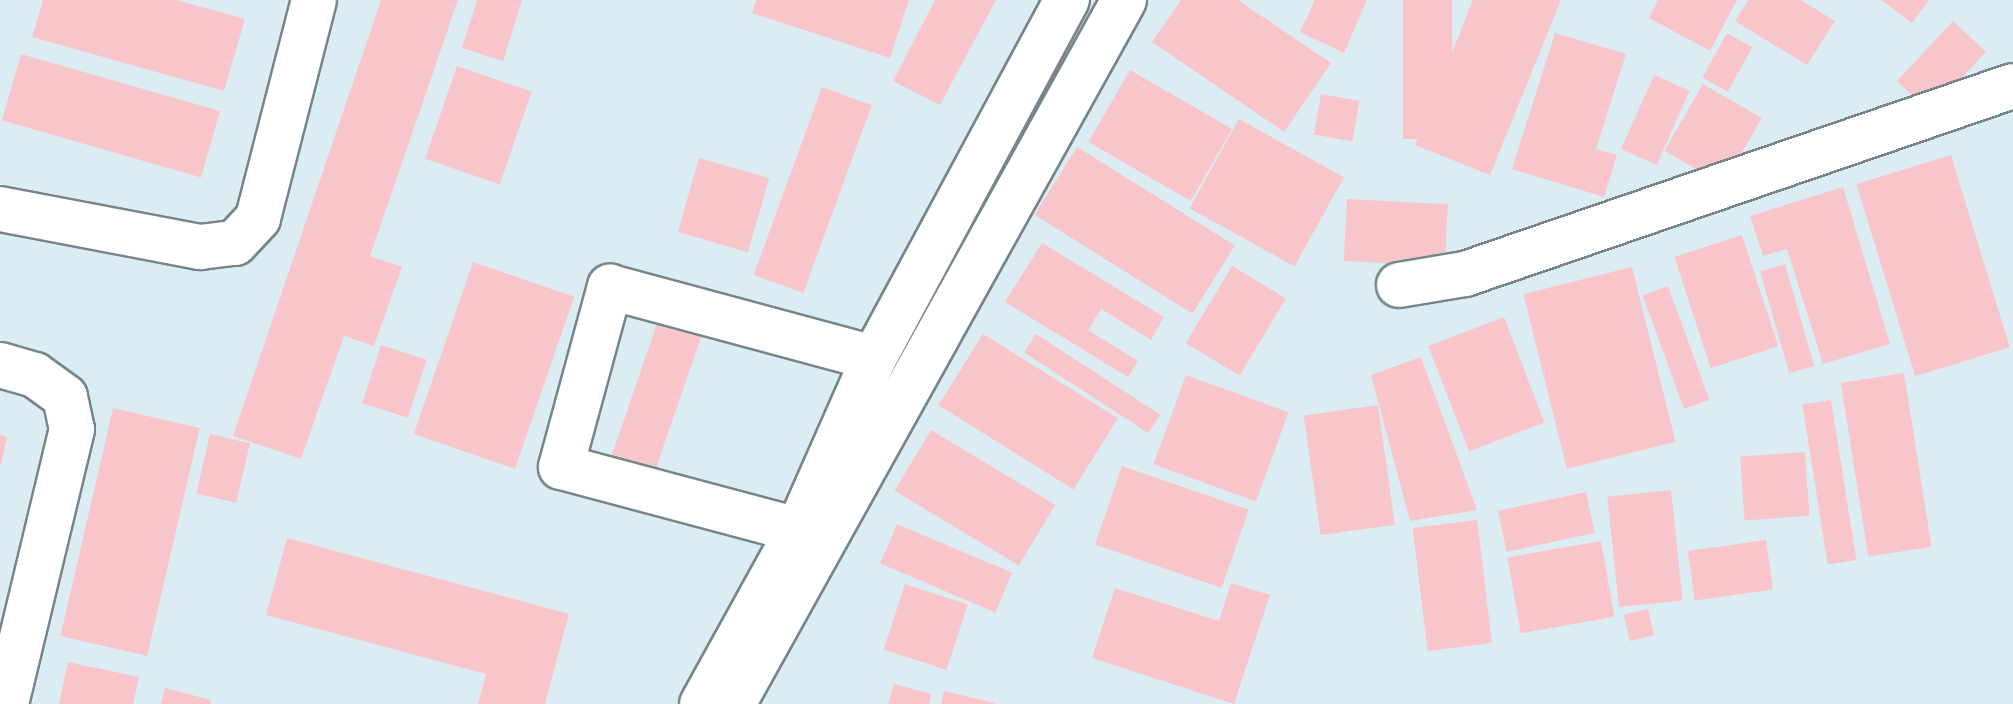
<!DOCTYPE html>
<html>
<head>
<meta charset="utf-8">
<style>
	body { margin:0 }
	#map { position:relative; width:2013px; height:704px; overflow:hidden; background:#dcecf3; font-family:Montserrat,sans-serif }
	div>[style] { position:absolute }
	.building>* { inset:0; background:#f8c6ca; transform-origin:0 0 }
	.roads { filter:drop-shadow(2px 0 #75858a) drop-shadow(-2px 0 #75858a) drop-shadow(0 2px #75858a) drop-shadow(0 -2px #75858a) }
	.minor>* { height:44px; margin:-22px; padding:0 22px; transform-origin:22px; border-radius:22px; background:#fff }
	.major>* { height:44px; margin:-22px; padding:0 22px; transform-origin:22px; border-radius:22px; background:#fff }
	span { translate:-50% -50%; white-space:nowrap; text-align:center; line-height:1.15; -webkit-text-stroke:6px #fff; paint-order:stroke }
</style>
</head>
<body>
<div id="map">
	<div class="building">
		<div style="clip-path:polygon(43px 0,176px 0,245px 19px,224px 91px,32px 37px)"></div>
		<div style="clip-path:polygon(381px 0,458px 0,370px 256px,402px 267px,374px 346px,344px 336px,301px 459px,233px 436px)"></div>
		<div style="clip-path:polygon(477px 0,522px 0,503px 61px,462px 48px)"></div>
		<div style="clip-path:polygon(756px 0,909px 0,890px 58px,752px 13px)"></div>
		<div style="clip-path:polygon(935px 0,996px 0,940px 105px,893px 81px)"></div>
		<div style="clip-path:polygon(1181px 0,1238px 0,1331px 63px,1284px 132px,1152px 42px)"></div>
		<div style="clip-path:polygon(1315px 0,1367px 0,1344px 53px,1300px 32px)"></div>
		<div style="left:1403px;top:0;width:49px;height:139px"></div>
		<div style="clip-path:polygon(1473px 0,1561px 0,1490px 175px,1415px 145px)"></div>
		<div style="clip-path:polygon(1658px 0,1737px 0,1710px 51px,1649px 18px)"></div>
		<div style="clip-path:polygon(1748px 0,1801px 0,1835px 21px,1807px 65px,1735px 21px)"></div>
		<div style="clip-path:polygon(1881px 0,1929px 0,1912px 23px)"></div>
		<div style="left:1953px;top:21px;width:45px;height:82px;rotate:43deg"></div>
		<div style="clip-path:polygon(1555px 33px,1626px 54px,1596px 149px,1617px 155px,1604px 197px,1512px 169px)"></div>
		<div style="left:1727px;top:33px;width:29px;height:51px;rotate:29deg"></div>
		<div style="left:21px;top:54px;width:207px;height:69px;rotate:16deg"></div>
		<div style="left:457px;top:66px;width:79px;height:98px;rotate:19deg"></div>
		<div style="left:1130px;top:70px;width:118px;height:83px;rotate:30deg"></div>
		<div style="left:1654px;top:75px;width:39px;height:81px;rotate:24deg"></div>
		<div style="left:1703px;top:84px;width:68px;height:77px;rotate:30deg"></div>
		<div style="left:822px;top:87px;width:53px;height:200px;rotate:20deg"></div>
		<div style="left:1321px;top:94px;width:39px;height:41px;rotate:10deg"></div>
		<div style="left:1239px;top:119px;width:120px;height:102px;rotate:29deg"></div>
		<div style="left:1077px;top:147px;width:186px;height:80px;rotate:32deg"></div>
		<div style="left:1951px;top:155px;width:201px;height:99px;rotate:73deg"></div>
		<div style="left:699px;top:158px;width:73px;height:77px;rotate:16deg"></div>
		<div style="clip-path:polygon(1843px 187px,1890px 344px,1823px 364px,1787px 249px,1763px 256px,1750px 216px)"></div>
		<div style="left:1347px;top:199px;width:101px;height:62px;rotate:3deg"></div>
		<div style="left:1742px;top:235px;width:117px;height:71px;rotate:72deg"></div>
		<div style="clip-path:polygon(1042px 243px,1164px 317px,1151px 340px,1101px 309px,1088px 330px,1138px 361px,1128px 377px,1005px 302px)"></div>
		<div style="left:473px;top:262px;width:107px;height:182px;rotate:19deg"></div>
		<div style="left:1785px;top:264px;width:106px;height:26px;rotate:74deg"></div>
		<div style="left:1232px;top:266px;width:63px;height:90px;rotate:31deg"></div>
		<div style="left:1632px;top:267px;width:180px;height:112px;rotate:76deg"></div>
		<div style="left:1668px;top:286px;width:121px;height:27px;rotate:70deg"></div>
		<div style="left:1504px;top:317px;width:113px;height:81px;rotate:69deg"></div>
		<div style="left:659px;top:318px;width:46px;height:157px;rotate:19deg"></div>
		<div style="left:983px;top:334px;width:159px;height:84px;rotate:32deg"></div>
		<div style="left:1036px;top:334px;width:148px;height:22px;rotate:33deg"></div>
		<div style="left:381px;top:345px;width:48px;height:61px;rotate:18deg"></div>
		<div style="clip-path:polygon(1421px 357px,1477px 510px,1410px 521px,1371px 375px)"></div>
		<div style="left:1904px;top:373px;width:176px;height:64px;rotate:81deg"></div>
		<div style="left:1186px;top:375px;width:109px;height:95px;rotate:20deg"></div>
		<div style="left:1831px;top:400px;width:162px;height:29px;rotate:81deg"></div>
		<div style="left:1378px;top:405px;width:121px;height:75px;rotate:82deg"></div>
		<div style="left:113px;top:408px;width:89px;height:234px;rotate:13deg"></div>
		<div style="left:931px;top:430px;width:145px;height:71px;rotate:31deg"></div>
		<div style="left:210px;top:434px;width:41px;height:61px;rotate:13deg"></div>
		<div style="clip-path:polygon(0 435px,7px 437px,1px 464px,0 464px)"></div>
		<div style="left:1805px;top:452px;width:64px;height:65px;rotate:86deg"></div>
		<div style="left:1122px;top:466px;width:134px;height:83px;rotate:19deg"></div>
		<div style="left:1671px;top:490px;width:111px;height:64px;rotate:84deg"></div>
		<div style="left:1586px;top:492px;width:42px;height:90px;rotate:78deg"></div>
		<div style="left:1477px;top:520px;width:124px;height:65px;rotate:83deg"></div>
		<div style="left:897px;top:524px;width:125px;height:43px;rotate:23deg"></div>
		<div style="clip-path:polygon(287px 538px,569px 614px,545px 704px,478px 704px,486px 674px,266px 615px)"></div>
		<div style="left:1766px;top:540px;width:50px;height:79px;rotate:82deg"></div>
		<div style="left:1601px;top:541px;width:77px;height:95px;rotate:80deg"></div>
		<div style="clip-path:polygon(1231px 583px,1270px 595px,1234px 704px,1092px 658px,1115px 588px,1219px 621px)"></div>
		<div style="left:905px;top:584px;width:66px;height:69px;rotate:18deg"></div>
		<div style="left:1648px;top:609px;width:27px;height:25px;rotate:77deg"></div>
		<div style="clip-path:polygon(68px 662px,139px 677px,133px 704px,59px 704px)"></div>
		<div style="clip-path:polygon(894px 684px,931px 694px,929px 704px,888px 704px)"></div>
		<div style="clip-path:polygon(165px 688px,211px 700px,210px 704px,161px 704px)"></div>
		<div style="clip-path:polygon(944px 691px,995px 703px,994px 704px,941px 704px)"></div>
	</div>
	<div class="roads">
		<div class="minor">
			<div style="left:0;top:209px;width:204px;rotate:10.8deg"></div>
			<div style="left:200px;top:247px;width:35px;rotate:-7deg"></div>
			<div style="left:235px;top:243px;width:34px;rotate:-47deg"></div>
			<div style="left:258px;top:218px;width:225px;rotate:-75.6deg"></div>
			<div style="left:1399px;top:285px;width:67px;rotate:-9.5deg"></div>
			<div style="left:1465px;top:274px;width:579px;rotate:-18.94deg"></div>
			<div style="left:0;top:365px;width:36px;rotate:16deg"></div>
			<div style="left:35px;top:375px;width:37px;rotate:36deg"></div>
			<div style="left:65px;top:397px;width:33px;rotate:78deg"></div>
			<div style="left:72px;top:429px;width:283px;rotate:103.5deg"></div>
			<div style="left:798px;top:530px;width:245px;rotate:-165.1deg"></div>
			<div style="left:561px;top:467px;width:187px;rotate:-74.8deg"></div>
			<div style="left:610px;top:287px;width:273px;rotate:15.1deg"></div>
		</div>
		<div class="major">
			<div style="left:702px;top:704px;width:199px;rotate:-61.1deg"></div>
			<div style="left:798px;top:530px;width:188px;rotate:-66.2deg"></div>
			<div style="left:874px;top:358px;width:407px;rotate:-61.7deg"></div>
			<div style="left:733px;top:704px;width:805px;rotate:-60.95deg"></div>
		</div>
	</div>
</div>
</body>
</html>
